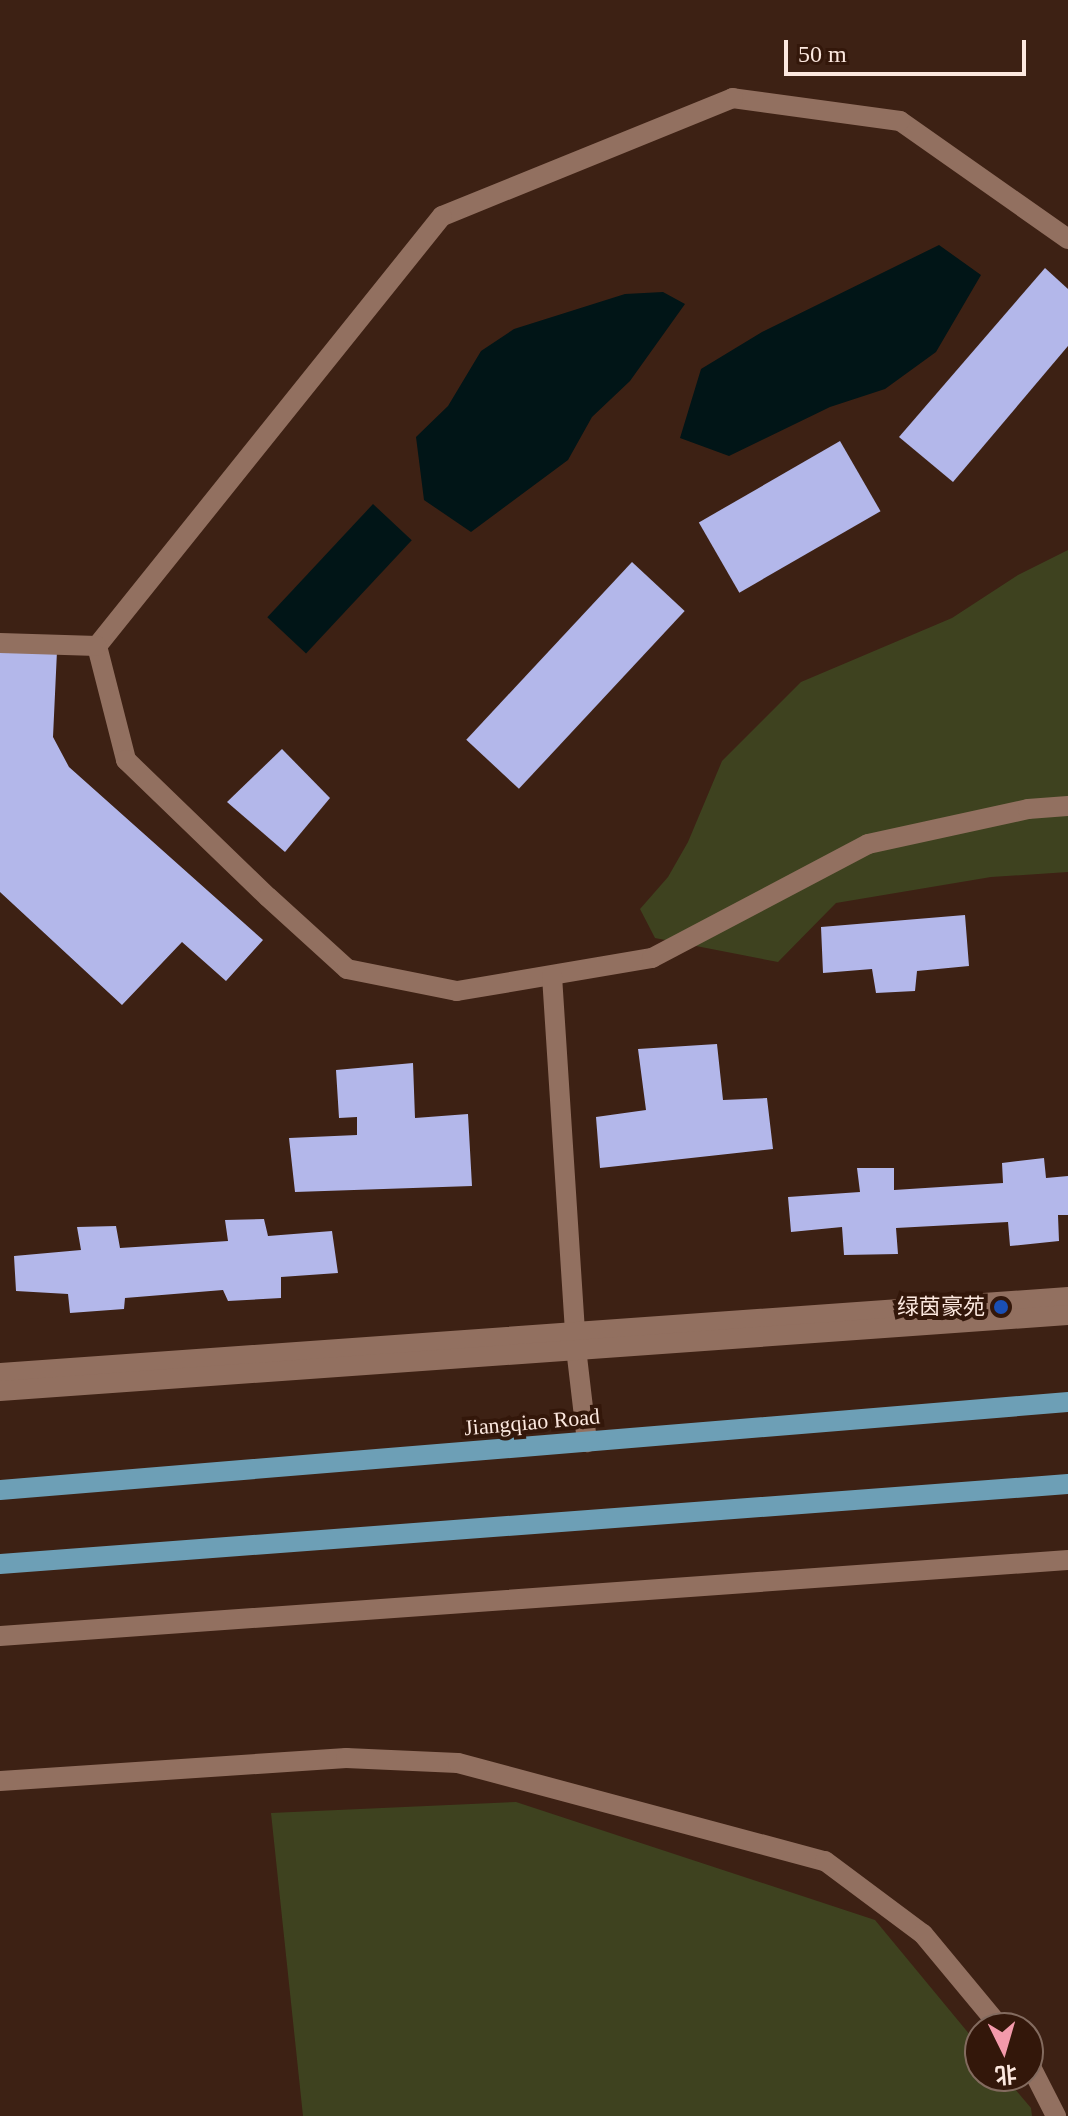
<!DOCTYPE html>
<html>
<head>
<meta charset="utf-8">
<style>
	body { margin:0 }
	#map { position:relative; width:1068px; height:2116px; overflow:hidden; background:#3d2114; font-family:"Times New Roman","Noto Sans SC",serif }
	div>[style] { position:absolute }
	.green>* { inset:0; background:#3e421f }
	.water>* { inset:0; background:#011517; transform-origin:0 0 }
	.building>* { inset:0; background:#b3b7ea; transform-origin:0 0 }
	.street>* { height:20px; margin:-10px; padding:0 10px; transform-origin:10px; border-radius:10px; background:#927060 }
	.secondary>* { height:20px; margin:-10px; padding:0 10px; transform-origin:10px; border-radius:10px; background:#927060 }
	.primary>* { height:20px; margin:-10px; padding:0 10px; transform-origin:10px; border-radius:10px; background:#6d9fb6 }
	.dots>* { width:22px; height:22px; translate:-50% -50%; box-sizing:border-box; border:4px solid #33170a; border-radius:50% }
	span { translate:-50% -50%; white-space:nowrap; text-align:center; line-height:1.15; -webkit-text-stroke:8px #33170a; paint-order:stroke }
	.poi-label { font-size:22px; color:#fce8df }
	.right { translate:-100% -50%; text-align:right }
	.street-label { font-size:22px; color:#fce8df }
	.north { position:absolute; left:964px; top:2012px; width:80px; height:80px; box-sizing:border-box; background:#33170a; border:2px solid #836b5f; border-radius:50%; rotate:175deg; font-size:22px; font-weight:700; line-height:32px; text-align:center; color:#fce8df }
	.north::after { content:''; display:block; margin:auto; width:28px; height:36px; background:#f39aab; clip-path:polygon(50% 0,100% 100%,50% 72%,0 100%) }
	.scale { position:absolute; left:784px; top:40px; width:242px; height:36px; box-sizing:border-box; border:4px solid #fce8df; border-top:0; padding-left:10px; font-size:24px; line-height:28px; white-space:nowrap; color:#fce8df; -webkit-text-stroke:6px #33170a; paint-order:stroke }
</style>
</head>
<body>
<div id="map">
	<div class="green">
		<div style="clip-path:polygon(1068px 550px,1068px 872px,991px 877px,836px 903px,778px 962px,655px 938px,640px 909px,668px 877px,688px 842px,722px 761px,801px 682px,952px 618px,1018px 575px)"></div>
		<div style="clip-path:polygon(516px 1802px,875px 1920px,980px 2047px,980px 2076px,1004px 2076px,1031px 2108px,1032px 2116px,303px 2116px,271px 1813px)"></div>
	</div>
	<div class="water">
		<div style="clip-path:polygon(939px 245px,981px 275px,936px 352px,885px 389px,830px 407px,729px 456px,680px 438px,701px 369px,762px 332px)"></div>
		<div style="clip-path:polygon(663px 292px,685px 304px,630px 381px,592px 417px,568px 460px,471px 532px,424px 500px,416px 437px,448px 406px,481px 351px,514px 329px,625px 294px)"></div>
		<div style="left:373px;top:504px;width:53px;height:155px;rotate:43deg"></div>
	</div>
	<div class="building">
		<div style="clip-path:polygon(1045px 268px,1068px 289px,1068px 346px,953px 482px,899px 437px)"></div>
		<div style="left:840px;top:441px;width:81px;height:163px;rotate:60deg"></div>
		<div style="left:632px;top:562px;width:72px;height:243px;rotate:43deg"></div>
		<div style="clip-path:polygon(0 650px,57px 651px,53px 737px,69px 767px,263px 940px,226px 981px,182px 942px,122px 1005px,0 892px)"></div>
		<div style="clip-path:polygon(282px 749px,330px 798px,285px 852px,227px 802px)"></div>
		<div style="clip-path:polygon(965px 915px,969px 966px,917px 971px,915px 991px,876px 993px,872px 969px,823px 973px,821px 927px)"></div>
		<div style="clip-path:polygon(717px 1044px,723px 1100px,767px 1098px,773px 1149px,600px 1168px,596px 1117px,646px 1110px,638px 1049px)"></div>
		<div style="clip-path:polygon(413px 1063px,415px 1118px,468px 1114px,472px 1186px,295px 1192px,289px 1138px,357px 1135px,357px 1117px,339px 1118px,336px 1070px)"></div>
		<div style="clip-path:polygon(1044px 1158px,1046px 1178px,1068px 1176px,1068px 1215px,1058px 1215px,1059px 1241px,1010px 1246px,1008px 1222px,896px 1228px,898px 1254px,844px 1255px,842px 1227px,791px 1232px,788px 1197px,860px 1192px,857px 1168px,894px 1168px,894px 1190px,1003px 1183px,1002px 1163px)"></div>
		<div style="clip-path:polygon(264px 1219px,268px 1236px,332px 1231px,338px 1273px,281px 1277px,281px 1298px,228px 1301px,223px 1290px,125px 1298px,124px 1309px,70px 1313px,68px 1294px,16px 1291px,14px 1256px,81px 1250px,77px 1227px,116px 1226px,120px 1248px,228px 1241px,225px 1220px)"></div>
	</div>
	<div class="street">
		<div style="left:1068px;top:239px;width:205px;rotate:-144.9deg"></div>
		<div style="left:900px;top:121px;width:169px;rotate:-172.2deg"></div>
		<div style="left:733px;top:98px;width:314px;rotate:157.9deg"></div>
		<div style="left:442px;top:216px;width:551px;rotate:128.74deg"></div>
		<div style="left:97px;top:646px;width:118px;rotate:75.7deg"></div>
		<div style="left:126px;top:760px;width:197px;rotate:44deg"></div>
		<div style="left:268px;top:897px;width:107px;rotate:42.3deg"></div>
		<div style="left:347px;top:969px;width:112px;rotate:11.3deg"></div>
		<div style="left:457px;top:991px;width:198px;rotate:-9.6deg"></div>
		<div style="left:652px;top:958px;width:244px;rotate:-27.8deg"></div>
		<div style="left:868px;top:844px;width:164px;rotate:-12.3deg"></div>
		<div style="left:1028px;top:809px;width:40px;rotate:-4.3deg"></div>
		<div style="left:0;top:643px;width:97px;rotate:1.8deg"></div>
		<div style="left:552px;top:976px;width:373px;rotate:86.3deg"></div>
		<div style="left:576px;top:1348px;width:95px;rotate:83.3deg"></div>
		<div style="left:0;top:1373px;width:1071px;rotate:-4.07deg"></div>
		<div style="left:0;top:1781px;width:347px;rotate:-3.8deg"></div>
		<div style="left:346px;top:1758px;width:112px;rotate:2.6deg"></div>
		<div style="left:458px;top:1763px;width:380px;rotate:15deg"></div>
		<div style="left:825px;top:1861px;width:122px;rotate:36.7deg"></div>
		<div style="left:923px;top:1934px;width:122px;rotate:50.3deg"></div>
		<div style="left:1028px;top:2061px;width:62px;rotate:63deg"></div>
	</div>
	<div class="secondary">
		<div style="left:0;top:1391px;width:1071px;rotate:-4.07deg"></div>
		<div style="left:0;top:1636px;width:1071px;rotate:-4.07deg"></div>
	</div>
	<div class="primary">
		<div style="left:0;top:1490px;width:1072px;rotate:-4.71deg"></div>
		<div style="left:0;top:1564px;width:1071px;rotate:-4.28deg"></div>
	</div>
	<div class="dots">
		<div style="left:1001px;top:1307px;background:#1a4fb4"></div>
	</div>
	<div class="poi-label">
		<span class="right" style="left:985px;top:1307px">绿茵豪苑</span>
	</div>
	<div class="street-label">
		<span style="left:532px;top:1422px;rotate:-5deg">Jiangqiao Road</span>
	</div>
	<div class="north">北</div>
	<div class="scale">50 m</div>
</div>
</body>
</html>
